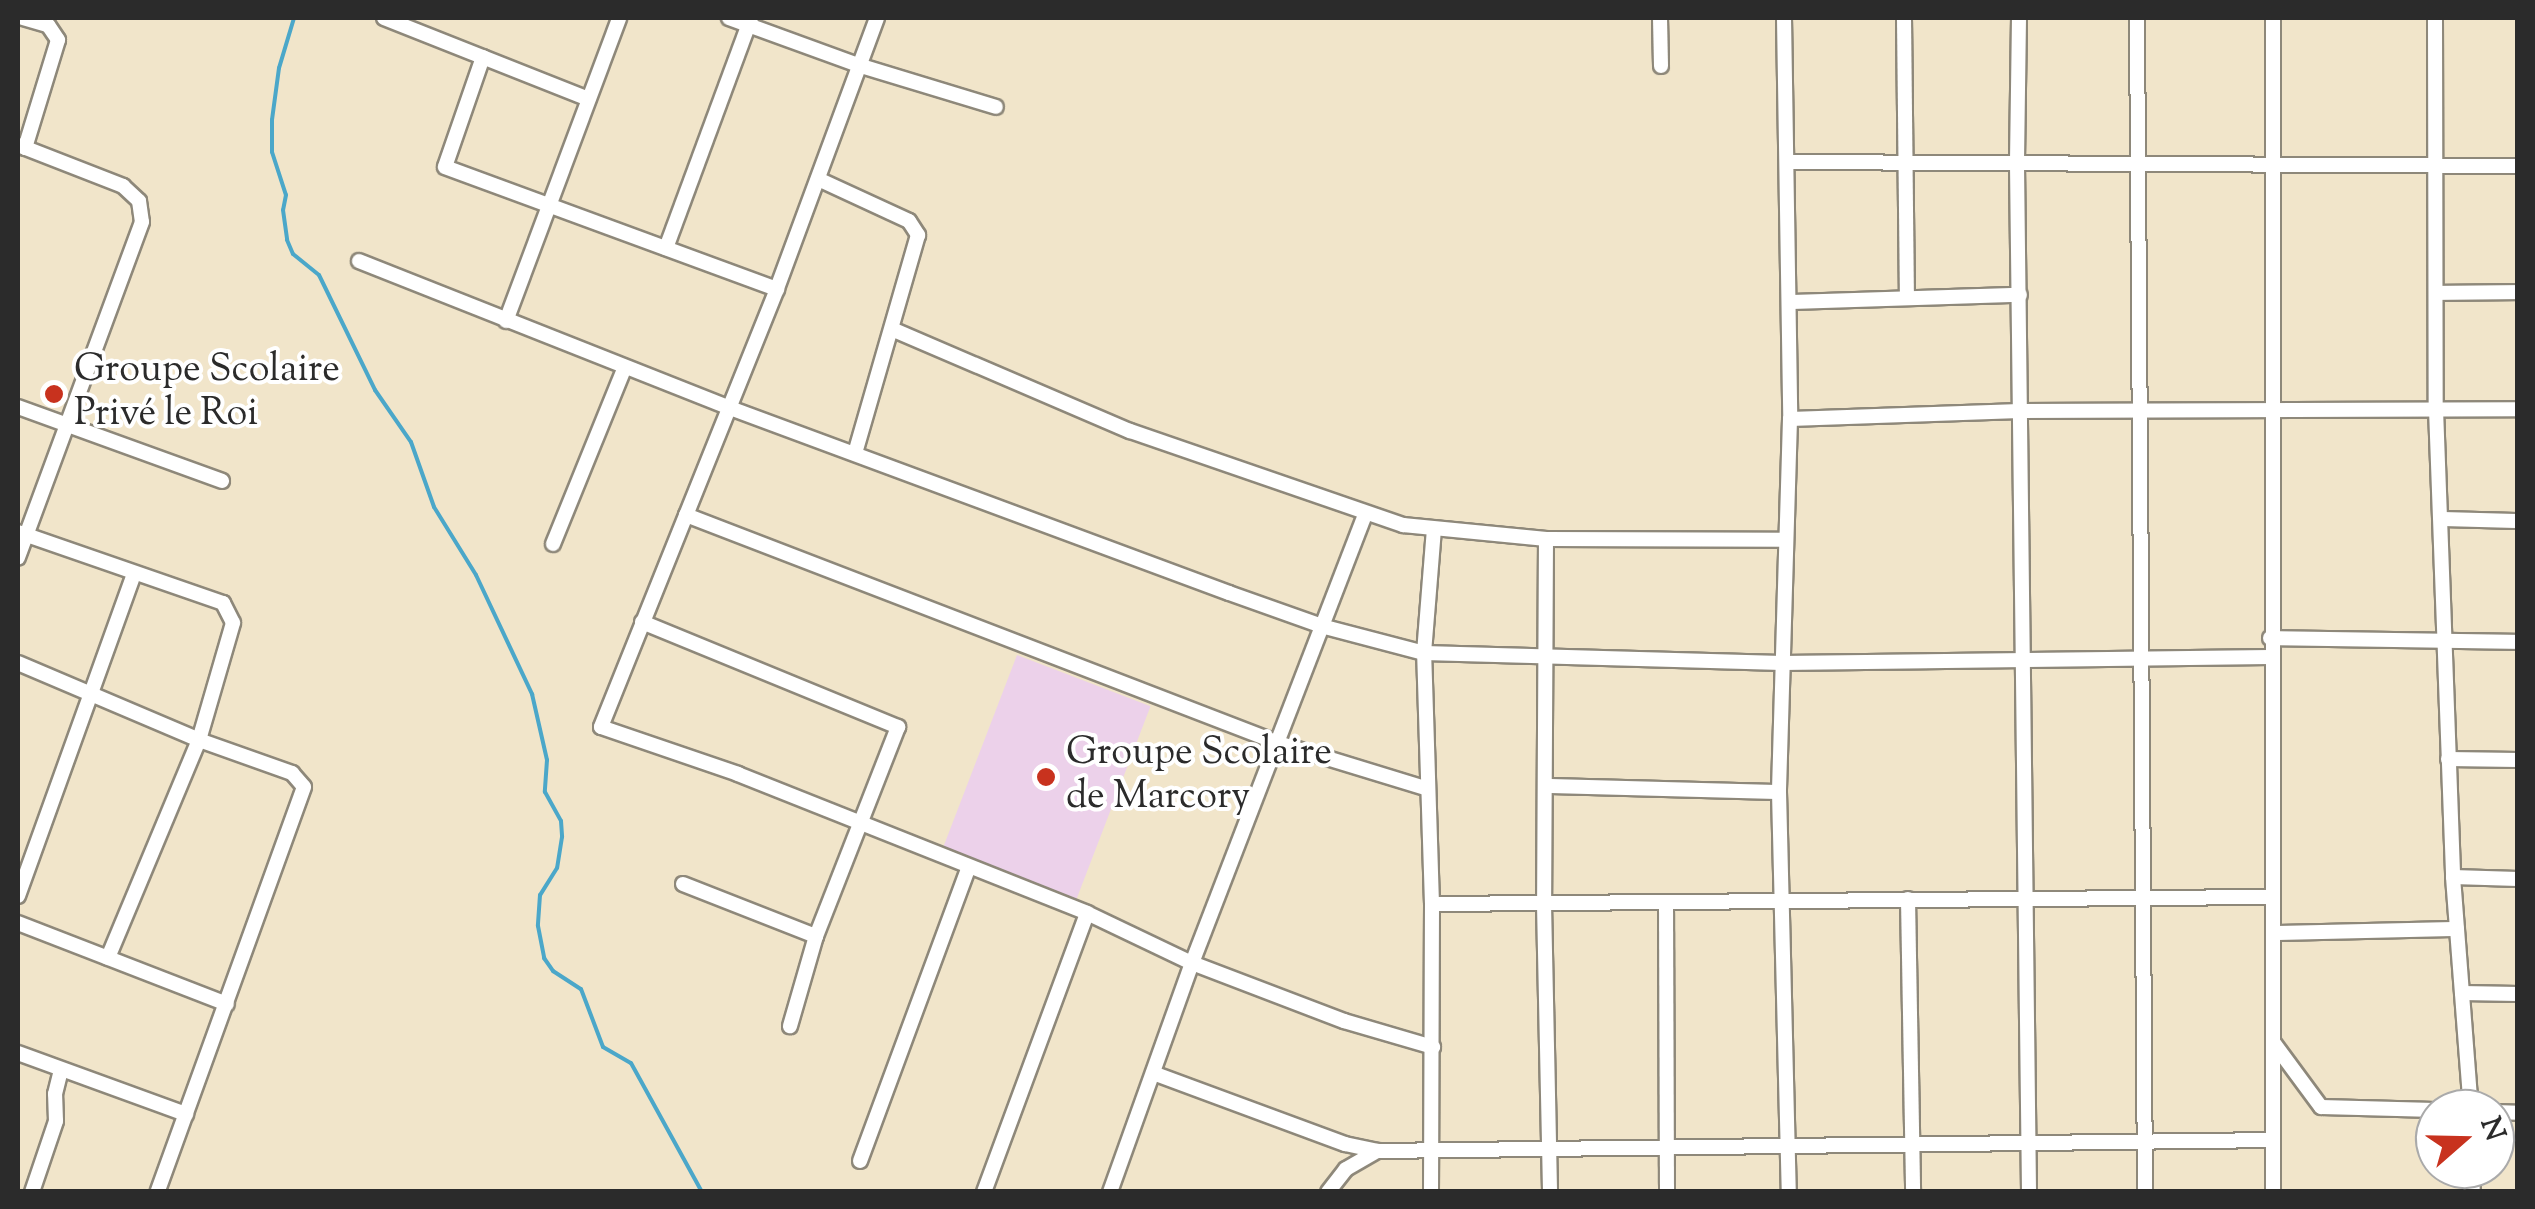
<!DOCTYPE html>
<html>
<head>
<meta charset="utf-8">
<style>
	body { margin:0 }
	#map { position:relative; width:2535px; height:1209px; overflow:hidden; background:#f1e5ca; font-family:"Sorts Mill Goudy",serif }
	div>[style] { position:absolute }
	.built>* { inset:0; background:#ecd1ea; transform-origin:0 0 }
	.stream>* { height:4px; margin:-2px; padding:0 2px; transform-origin:2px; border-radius:2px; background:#4ba7c9 }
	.roads { filter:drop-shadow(2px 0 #8e887a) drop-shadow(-2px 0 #8e887a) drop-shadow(0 2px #8e887a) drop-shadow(0 -2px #8e887a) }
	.minor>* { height:14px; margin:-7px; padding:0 7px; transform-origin:7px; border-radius:7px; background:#fff }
	.dots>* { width:28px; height:28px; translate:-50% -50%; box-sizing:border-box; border:5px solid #fff; border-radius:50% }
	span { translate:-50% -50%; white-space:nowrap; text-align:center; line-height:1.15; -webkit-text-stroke:8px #fff; paint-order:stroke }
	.poi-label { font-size:38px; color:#2b2b2b }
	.left { translate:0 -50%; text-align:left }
	.frame { position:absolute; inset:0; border:20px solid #2b2b2b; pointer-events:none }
	.north { position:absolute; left:2415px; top:1089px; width:100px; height:100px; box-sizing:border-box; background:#fff; border:2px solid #aaa; border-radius:50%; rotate:70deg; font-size:28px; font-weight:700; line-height:40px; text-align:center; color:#2b2b2b }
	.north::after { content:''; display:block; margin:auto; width:35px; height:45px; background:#c8321e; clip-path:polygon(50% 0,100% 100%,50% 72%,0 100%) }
</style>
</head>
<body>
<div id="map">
	<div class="built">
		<div style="left:1017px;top:655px;width:143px;height:207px;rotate:21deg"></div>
	</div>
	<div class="stream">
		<div style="left:294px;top:18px;width:52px;rotate:106.7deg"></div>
		<div style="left:279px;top:68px;width:52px;rotate:97.7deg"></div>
		<div style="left:272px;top:120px;width:32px;rotate:90deg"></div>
		<div style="left:272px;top:152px;width:45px;rotate:72deg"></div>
		<div style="left:286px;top:195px;width:15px;rotate:101deg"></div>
		<div style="left:283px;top:210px;width:30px;rotate:82deg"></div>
		<div style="left:287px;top:240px;width:15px;rotate:67deg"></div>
		<div style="left:293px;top:254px;width:33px;rotate:39deg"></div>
		<div style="left:319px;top:275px;width:128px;rotate:64deg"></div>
		<div style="left:375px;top:390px;width:63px;rotate:55.3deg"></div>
		<div style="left:411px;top:442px;width:69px;rotate:70.5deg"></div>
		<div style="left:434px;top:507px;width:80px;rotate:58.3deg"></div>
		<div style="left:476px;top:575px;width:132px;rotate:64.8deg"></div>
		<div style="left:532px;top:694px;width:68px;rotate:77.2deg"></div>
		<div style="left:547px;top:760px;width:32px;rotate:94deg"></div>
		<div style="left:545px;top:792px;width:33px;rotate:61deg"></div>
		<div style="left:561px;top:821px;width:16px;rotate:86deg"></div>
		<div style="left:562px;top:837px;width:31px;rotate:99deg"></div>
		<div style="left:557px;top:868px;width:32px;rotate:122deg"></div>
		<div style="left:540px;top:895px;width:31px;rotate:94deg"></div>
		<div style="left:538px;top:926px;width:33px;rotate:79deg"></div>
		<div style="left:544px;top:958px;width:16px;rotate:55deg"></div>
		<div style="left:553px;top:971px;width:33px;rotate:33deg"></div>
		<div style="left:581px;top:989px;width:62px;rotate:69.2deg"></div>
		<div style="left:603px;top:1047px;width:32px;rotate:30deg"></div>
		<div style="left:631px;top:1063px;width:147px;rotate:61.2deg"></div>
	</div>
	<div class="roads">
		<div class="minor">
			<div style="left:23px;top:18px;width:26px;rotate:16deg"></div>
			<div style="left:48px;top:25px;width:18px;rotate:56deg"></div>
			<div style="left:58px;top:40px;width:113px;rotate:107deg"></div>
			<div style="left:384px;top:18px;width:220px;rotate:21.6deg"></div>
			<div style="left:729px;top:18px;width:137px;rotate:20deg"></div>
			<div style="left:858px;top:65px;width:144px;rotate:16.9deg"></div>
			<div style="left:877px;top:18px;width:289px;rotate:110.3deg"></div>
			<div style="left:777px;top:289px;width:472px;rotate:111.9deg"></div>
			<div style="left:601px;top:727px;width:145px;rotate:18.9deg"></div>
			<div style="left:738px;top:774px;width:376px;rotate:21.7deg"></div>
			<div style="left:1087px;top:913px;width:116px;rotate:25.5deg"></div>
			<div style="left:1192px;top:963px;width:163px;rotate:20.9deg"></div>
			<div style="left:1344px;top:1021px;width:93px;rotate:16.3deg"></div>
			<div style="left:1660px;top:18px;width:48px;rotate:88.8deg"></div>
			<div style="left:1784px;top:18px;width:401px;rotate:89.1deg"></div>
			<div style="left:1790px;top:419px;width:373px;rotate:91.7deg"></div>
			<div style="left:1779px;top:792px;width:400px;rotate:88.6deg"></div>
			<div style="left:1904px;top:18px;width:280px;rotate:89.4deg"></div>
			<div style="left:2019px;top:18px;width:147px;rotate:90.8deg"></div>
			<div style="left:2017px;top:165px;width:1027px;rotate:89.33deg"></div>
			<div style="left:2137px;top:18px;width:1174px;rotate:89.61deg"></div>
			<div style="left:2273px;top:18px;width:1174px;rotate:90deg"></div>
			<div style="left:2435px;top:18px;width:391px;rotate:89.9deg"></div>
			<div style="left:2436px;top:409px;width:468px;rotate:87.9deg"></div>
			<div style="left:2453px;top:877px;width:233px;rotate:85.6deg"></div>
			<div style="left:483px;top:57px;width:116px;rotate:109.1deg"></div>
			<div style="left:445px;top:167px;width:354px;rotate:20.2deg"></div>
			<div style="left:18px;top:145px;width:113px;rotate:21.3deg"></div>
			<div style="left:123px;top:186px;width:22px;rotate:43deg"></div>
			<div style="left:139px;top:201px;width:21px;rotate:82deg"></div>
			<div style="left:142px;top:222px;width:358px;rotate:110.3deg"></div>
			<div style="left:1789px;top:162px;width:729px;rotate:0.31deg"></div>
			<div style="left:818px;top:179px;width:100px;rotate:24.8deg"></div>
			<div style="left:909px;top:221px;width:17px;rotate:57deg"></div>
			<div style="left:918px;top:235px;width:227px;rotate:106.1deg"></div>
			<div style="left:666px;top:248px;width:245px;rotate:-69.7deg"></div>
			<div style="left:359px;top:261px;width:399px;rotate:21.6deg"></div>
			<div style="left:730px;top:408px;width:532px;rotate:20.34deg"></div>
			<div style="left:1229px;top:593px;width:102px;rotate:19.5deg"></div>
			<div style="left:1325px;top:627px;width:102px;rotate:14.7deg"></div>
			<div style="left:1424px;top:653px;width:358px;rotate:1.6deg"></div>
			<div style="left:1782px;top:663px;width:488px;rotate:-0.7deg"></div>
			<div style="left:2436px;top:293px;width:82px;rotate:-0.7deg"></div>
			<div style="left:1791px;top:302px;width:229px;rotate:-1.8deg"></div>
			<div style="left:506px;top:321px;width:323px;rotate:-69.5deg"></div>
			<div style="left:894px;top:330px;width:257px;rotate:23.2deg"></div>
			<div style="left:1130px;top:431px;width:289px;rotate:19deg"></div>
			<div style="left:1403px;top:525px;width:144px;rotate:5.6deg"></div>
			<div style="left:1546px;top:539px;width:239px;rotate:0.2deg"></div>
			<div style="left:18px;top:407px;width:217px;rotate:19.9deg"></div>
			<div style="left:1790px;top:419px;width:230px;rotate:-2deg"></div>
			<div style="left:2020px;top:411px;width:498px;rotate:-0.2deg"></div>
			<div style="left:686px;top:515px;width:634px;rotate:21.06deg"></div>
			<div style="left:1278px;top:743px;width:154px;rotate:17deg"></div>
			<div style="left:2441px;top:519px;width:77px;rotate:1.5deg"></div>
			<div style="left:18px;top:532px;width:217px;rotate:19.1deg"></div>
			<div style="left:223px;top:603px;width:22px;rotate:63deg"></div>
			<div style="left:233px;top:623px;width:122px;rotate:106.2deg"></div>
			<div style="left:199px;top:740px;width:236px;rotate:112.7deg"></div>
			<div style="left:1546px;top:539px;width:365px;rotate:90.3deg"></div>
			<div style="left:1544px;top:904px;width:288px;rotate:88.8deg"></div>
			<div style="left:553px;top:544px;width:191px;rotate:-67.9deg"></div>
			<div style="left:642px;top:622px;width:277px;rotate:22.3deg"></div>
			<div style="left:898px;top:727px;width:225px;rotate:111.4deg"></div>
			<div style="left:816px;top:936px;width:94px;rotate:106.1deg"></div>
			<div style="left:2270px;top:638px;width:248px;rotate:0.9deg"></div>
			<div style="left:18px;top:663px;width:197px;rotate:23deg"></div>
			<div style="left:199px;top:740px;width:99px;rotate:19.5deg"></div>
			<div style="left:292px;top:773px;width:18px;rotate:49deg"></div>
			<div style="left:304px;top:787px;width:431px;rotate:109.9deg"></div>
			<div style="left:2448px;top:759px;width:70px;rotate:0.8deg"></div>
			<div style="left:1548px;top:786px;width:231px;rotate:1.5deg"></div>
			<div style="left:2453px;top:877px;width:65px;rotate:1.8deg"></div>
			<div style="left:683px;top:884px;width:143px;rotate:21.4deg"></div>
			<div style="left:18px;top:896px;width:343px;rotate:-70.2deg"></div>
			<div style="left:1908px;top:899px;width:293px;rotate:89deg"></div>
			<div style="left:1666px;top:903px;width:289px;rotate:89.8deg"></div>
			<div style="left:1432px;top:904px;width:840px;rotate:-0.48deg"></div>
			<div style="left:18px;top:923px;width:224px;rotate:21.2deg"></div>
			<div style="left:2274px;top:933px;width:183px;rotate:-1.3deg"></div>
			<div style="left:2462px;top:993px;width:56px;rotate:1deg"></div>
			<div style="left:2273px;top:1042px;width:81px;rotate:53.6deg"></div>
			<div style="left:2321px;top:1107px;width:114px;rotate:1.5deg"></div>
			<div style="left:18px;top:1053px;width:179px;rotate:20deg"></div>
			<div style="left:1153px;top:1073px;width:205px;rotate:20.3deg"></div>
			<div style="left:1345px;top:1144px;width:33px;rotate:12deg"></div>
			<div style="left:1377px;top:1151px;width:895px;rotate:-0.7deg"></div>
			<div style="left:2495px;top:1112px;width:23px;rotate:2deg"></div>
			<div style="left:860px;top:1161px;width:311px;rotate:-69.7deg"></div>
			<div style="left:2472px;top:1169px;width:23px;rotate:88deg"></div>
			<div style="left:32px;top:1192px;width:75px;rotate:-71.3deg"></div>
			<div style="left:56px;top:1121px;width:27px;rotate:-92deg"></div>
			<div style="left:55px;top:1094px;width:25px;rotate:-76deg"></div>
			<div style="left:984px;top:1192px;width:297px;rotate:-69.7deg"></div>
			<div style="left:1110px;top:1192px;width:243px;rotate:-70.3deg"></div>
			<div style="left:1192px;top:963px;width:481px;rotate:-68.9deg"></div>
			<div style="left:1328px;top:1192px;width:29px;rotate:-52deg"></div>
			<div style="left:1346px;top:1169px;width:36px;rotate:-30deg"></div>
			<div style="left:1431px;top:1192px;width:288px;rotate:-89.8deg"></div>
			<div style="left:1432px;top:904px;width:251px;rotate:-91.8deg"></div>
			<div style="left:1424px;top:653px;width:124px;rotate:-85.4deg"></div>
		</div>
	</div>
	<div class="dots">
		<div style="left:54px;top:394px;background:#c8321e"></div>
		<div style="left:1046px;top:777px;background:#c8321e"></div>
	</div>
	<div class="poi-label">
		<span class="left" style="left:74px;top:394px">Groupe Scolaire<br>Privé le Roi</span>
		<span class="left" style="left:1066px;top:777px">Groupe Scolaire<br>de Marcory</span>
	</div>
	<div class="frame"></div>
	<div class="north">N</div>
</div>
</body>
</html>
